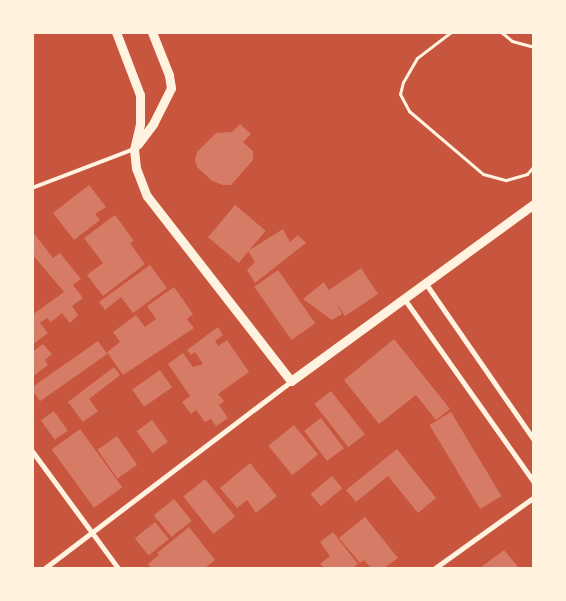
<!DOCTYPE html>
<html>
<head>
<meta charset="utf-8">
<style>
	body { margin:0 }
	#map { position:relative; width:566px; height:601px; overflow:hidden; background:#c8553d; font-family:Commissioner,sans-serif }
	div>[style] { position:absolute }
	.building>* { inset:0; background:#d67c66; transform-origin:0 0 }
	.path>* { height:3px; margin:-1.5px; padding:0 1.5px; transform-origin:1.5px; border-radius:1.5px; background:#fff3e0 }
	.service>* { height:4px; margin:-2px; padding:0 2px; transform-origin:2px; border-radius:2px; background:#fff3e0 }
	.minor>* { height:5px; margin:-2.5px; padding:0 2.5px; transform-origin:2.5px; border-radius:2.5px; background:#fff3e0 }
	.tertiary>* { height:9px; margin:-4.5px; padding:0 4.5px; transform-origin:4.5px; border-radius:4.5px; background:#fff3e0 }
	span { translate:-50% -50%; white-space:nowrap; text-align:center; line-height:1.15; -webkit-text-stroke:4px #fff3e0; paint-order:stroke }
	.frame { position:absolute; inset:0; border:34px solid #fff3e0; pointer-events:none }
</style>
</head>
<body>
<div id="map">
	<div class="building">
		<div style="clip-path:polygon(240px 124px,251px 134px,243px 142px,253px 151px,253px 160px,231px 185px,223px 185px,212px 181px,197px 167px,195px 159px,197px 152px,216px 133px,232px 132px)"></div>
		<div style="clip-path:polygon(89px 185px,106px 207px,95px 214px,100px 220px,74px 240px,53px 213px)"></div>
		<div style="left:235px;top:205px;width:40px;height:42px;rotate:40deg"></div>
		<div style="clip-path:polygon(115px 215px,134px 241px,130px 243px,145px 264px,103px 296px,87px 275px,103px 263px,84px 238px)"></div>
		<div style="clip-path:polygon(283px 229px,290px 242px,298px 235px,306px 243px,255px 283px,247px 270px,255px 262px,248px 251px)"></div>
		<div style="clip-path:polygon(32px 231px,53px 258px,60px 253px,81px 279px,73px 285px,83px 298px,72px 306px,78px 315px,70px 323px,62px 313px,51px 322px,47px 318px,40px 323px,48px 333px,32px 345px,32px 315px,64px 292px,32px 254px)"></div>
		<div style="clip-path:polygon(150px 265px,167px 288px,133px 313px,121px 297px,105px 310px,99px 302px)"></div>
		<div style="clip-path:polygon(361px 268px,378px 294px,345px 316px,335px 301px,342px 314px,332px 320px,303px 299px,324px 282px,329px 290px)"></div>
		<div style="left:278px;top:270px;width:65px;height:29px;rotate:55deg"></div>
		<div style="clip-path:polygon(174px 287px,193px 314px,187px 319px,194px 328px,123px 375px,107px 352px,120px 342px,113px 332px,136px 315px,145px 327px,156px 319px,147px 306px)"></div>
		<div style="clip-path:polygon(218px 327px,223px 335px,215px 341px,218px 346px,227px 340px,249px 372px,218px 394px,224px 401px,219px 405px,228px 418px,216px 426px,211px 419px,205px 422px,196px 410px,191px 414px,182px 402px,190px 396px,168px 364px,183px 353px,193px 367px,203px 364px,195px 352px,191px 355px,187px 350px)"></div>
		<div style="clip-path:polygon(394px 339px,450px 409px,436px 420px,416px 395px,379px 424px,344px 380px)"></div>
		<div style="left:98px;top:341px;width:16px;height:82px;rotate:55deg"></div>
		<div style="clip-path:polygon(43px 344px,52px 354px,45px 360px,48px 365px,32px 377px,32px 352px)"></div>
		<div style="clip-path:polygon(114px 367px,120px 375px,89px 399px,98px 411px,83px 422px,68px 402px)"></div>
		<div style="left:160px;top:370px;width:21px;height:34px;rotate:55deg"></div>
		<div style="left:331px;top:391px;width:55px;height:21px;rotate:52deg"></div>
		<div style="left:54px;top:411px;width:24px;height:16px;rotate:55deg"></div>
		<div style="left:451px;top:412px;width:98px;height:25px;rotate:59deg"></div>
		<div style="left:321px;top:418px;width:38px;height:21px;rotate:53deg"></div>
		<div style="left:152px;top:420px;width:27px;height:19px;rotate:54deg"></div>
		<div style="left:294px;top:425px;width:38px;height:33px;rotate:51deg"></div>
		<div style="left:80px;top:429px;width:72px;height:35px;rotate:54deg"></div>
		<div style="left:117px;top:436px;width:35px;height:24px;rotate:55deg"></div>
		<div style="clip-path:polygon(397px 449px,436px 498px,418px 513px,388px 476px,356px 502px,346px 490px)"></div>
		<div style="clip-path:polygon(250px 463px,277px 496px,256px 513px,247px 500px,237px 508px,220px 488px)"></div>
		<div style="left:332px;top:476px;width:16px;height:28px;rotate:50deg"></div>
		<div style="left:205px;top:479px;width:48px;height:28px;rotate:51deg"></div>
		<div style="left:174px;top:499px;width:28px;height:26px;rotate:51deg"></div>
		<div style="clip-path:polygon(365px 517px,398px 558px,384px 568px,371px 568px,364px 560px,360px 563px,339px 538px)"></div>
		<div style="left:155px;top:522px;width:22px;height:26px;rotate:51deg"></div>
		<div style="clip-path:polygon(189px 527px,215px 560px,205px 568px,151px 568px,148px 564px,159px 555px,157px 553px)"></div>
		<div style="clip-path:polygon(333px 532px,358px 564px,353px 568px,324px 568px,320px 564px,330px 556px,320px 542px)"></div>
		<div style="clip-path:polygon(504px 550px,519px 568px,480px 568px)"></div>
	</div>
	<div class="path">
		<div style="left:451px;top:32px;width:43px;rotate:142.6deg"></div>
		<div style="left:417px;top:58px;width:28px;rotate:120deg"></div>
		<div style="left:403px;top:82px;width:12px;rotate:104deg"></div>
		<div style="left:400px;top:94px;width:19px;rotate:62deg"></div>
		<div style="left:409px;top:111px;width:97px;rotate:40.4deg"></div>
		<div style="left:483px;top:174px;width:24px;rotate:15deg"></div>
		<div style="left:506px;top:180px;width:22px;rotate:-16deg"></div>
		<div style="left:527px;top:174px;width:11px;rotate:-49deg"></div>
		<div style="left:501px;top:32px;width:14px;rotate:39deg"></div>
		<div style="left:512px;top:41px;width:23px;rotate:15deg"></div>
	</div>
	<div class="service">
		<div style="left:32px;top:188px;width:109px;rotate:-20.9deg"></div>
	</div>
	<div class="minor">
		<div style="left:426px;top:284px;width:190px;rotate:55.3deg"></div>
		<div style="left:405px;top:300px;width:223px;rotate:54.7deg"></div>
		<div style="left:32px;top:451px;width:145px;rotate:53.7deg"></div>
		<div style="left:45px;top:568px;width:309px;rotate:-37.2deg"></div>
		<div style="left:435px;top:568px;width:122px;rotate:-35.6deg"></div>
	</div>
	<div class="tertiary">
		<div style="left:116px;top:32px;width:67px;rotate:69.1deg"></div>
		<div style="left:140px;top:95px;width:29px;rotate:90deg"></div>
		<div style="left:140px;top:124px;width:26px;rotate:103deg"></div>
		<div style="left:134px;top:149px;width:19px;rotate:84deg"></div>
		<div style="left:136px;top:168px;width:30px;rotate:69deg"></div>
		<div style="left:147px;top:196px;width:234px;rotate:52.1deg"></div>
		<div style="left:291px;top:381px;width:301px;rotate:-36.1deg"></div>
		<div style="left:138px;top:144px;width:25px;rotate:-53deg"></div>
		<div style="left:153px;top:124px;width:40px;rotate:-63.4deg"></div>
		<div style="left:171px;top:88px;width:13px;rotate:-99deg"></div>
		<div style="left:169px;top:75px;width:46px;rotate:-111.6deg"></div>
	</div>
	<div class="frame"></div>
</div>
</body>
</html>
